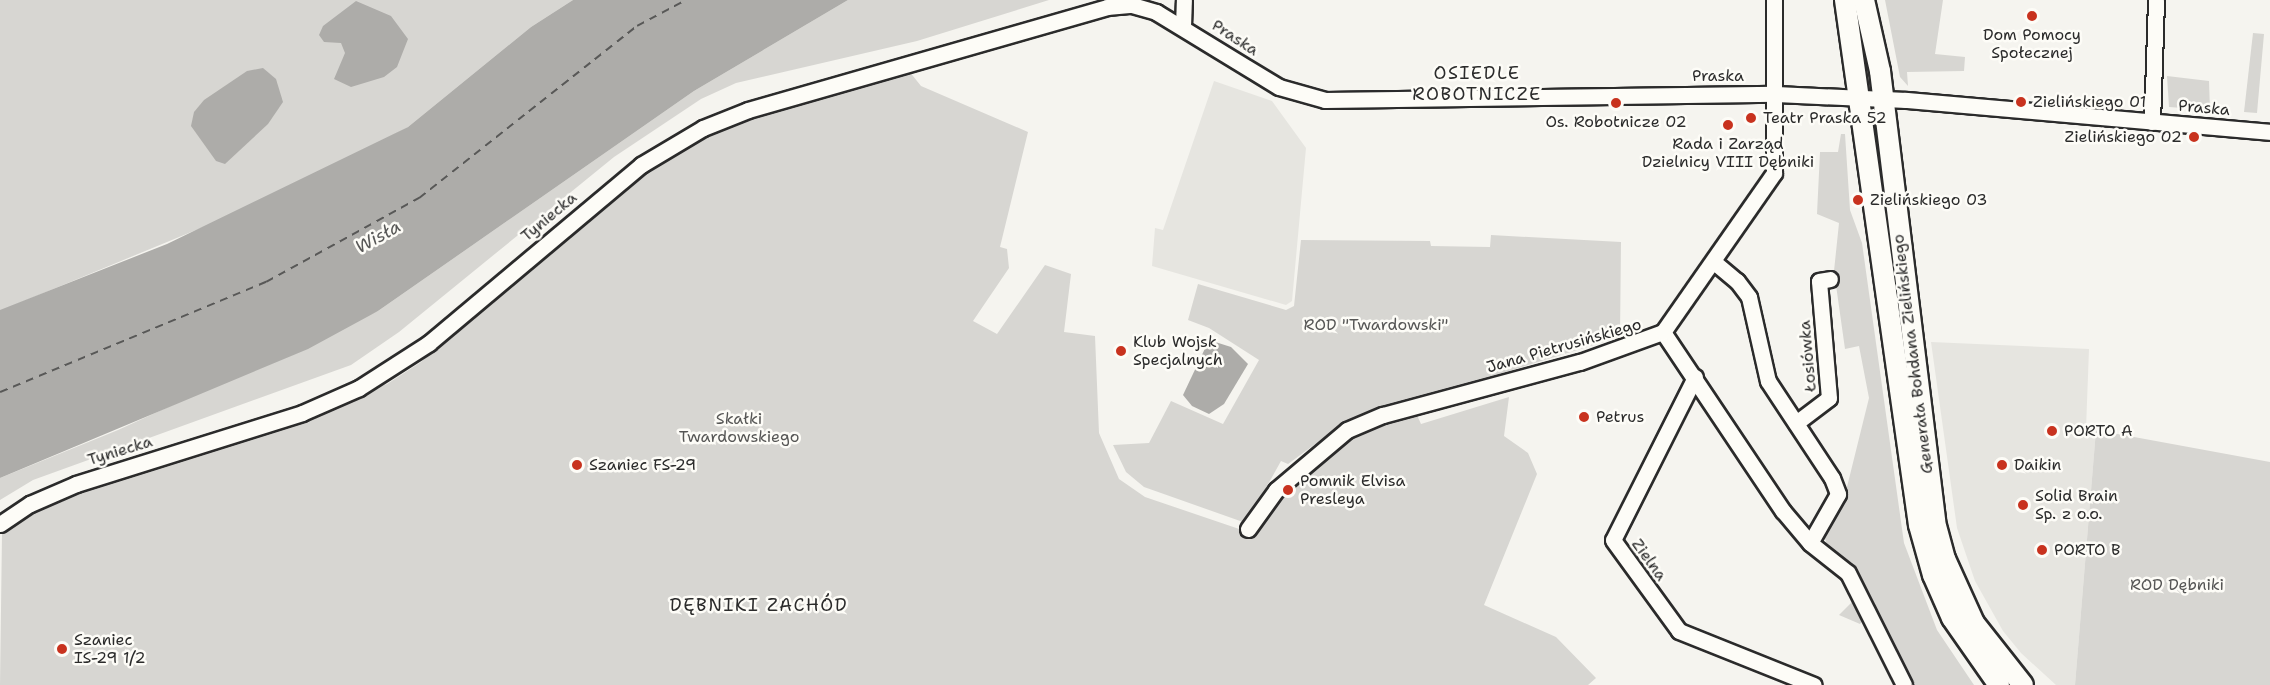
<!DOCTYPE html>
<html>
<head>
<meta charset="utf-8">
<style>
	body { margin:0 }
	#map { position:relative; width:2270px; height:685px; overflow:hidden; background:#f5f4ef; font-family:"Shantell Sans",sans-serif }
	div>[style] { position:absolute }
	.built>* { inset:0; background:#e6e5e0 }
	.green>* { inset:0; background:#d7d6d2 }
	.water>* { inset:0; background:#adaca9 }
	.ferry>* { height:1.5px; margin-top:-0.75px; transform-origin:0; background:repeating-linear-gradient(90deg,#585857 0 8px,transparent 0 14px) }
	.roads { filter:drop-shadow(2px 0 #2b2b2b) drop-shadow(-2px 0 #2b2b2b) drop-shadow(0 2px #2b2b2b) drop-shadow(0 -2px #2b2b2b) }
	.minor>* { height:15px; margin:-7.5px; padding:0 7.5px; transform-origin:7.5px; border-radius:7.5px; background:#fdfcf7 }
	.major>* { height:20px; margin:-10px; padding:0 10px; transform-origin:10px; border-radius:10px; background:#fdfcf7 }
	.dots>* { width:16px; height:16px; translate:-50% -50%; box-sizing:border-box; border:3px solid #fdfcf7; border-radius:50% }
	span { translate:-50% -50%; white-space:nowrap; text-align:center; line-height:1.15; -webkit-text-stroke:5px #fdfcf7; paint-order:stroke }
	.poi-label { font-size:16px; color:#2b2b2b }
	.left { translate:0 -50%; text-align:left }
	.right { translate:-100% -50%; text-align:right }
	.street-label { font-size:16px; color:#2b2b2b }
	.park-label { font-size:16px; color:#565655 }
	.neighbourhood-label { font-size:18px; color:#2b2b2b; letter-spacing:1.5px }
	.water-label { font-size:18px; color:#585857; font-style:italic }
</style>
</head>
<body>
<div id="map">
	<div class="built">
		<div style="clip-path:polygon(1214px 81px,1272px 101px,1306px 148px,1292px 301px,1286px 305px,1152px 266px,1155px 228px,1163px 230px)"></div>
		<div style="clip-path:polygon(1931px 342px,2089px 349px,2086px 429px,2096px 430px,2075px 685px,2056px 685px,2021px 653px,2003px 631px,1975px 581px,1957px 528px)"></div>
	</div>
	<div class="green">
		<div style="clip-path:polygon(0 0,573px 0,531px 27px,408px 127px,276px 197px,0 311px)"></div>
		<div style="clip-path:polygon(848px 0,1049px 0,917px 41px,736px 83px,701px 99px,614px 157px,399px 332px,351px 365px,33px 480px,0 500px,0 478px,118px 430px,378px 311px,694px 91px)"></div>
		<div style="clip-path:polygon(1885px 0,1943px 0,1935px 54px,1965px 57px,1964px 71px,1907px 72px,1908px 86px,1900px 77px)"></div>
		<div style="clip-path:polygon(2253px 33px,2264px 34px,2257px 113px,2244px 112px)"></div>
		<div style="clip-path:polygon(909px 71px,921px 86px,1028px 132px,1000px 247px,1007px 249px,1009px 268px,973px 321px,997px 334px,1045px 265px,1071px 274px,1064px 332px,1095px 336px,1099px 433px,1119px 479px,1145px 497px,1248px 532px,1270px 502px,1322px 453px,1373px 423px,1416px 413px,1421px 424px,1509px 397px,1504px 436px,1528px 453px,1537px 474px,1484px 605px,1556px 637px,1596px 678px,1588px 685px,0 685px,2px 533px,32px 513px,81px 491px,223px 448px,387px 384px,421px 362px,631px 180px,688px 142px,747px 116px)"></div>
		<div style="clip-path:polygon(2167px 76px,2209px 81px,2210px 110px,2169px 107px)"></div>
		<div style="clip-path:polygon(1841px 134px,1845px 134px,1850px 210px,1862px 243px,1904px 543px,1937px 630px,1974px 685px,1914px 685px,1862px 580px,1851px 563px,1827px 545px,1824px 535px,1845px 495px,1869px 398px,1859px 346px,1845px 349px,1834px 271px,1839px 223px,1817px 214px,1820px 152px,1838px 152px)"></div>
		<div style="clip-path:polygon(1491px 235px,1621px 242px,1620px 337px,1417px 399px,1337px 428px,1288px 464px,1281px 461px,1248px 520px,1243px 522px,1144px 487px,1126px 472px,1113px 445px,1149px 443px,1171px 401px,1223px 424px,1259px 360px,1209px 328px,1188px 320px,1198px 284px,1286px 310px,1294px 306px,1301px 240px,1430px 241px,1431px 246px,1490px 247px)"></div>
		<div style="clip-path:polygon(2096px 430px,2270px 462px,2270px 685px,2075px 685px)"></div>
		<div style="clip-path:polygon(1854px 600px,1864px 619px,1860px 624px,1839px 615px)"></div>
	</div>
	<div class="water">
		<div style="clip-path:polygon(573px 0,848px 0,694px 91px,378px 311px,308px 349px,0 478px,0 310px,167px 244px,408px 127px,531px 27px)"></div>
		<div style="clip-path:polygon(356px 1px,391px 16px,408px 39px,397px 67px,384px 77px,351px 87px,334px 79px,345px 53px,341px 43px,324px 42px,319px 35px,323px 26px)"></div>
		<div style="clip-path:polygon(263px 68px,276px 79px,283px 102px,268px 124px,225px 164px,216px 161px,191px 126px,194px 112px,204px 100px,247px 71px)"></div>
		<div style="clip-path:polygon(1209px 340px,1231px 347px,1248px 364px,1224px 404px,1209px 414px,1192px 406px,1183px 395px)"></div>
	</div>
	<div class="ferry">
		<div style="left:0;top:392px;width:288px;rotate:-22.5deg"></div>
		<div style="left:266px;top:282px;width:175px;rotate:-28.8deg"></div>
		<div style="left:419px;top:198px;width:278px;rotate:-38.3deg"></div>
		<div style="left:637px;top:26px;width:55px;rotate:-28deg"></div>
	</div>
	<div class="roads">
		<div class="minor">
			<div style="left:1183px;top:26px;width:26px;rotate:-88deg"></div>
			<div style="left:2152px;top:122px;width:122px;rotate:-88.1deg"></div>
			<div style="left:1714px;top:262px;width:30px;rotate:40deg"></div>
			<div style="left:1737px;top:281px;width:20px;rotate:53deg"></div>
			<div style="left:1749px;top:297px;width:86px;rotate:77.3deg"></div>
			<div style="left:1768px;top:381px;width:116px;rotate:56.6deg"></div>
			<div style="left:1832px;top:478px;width:17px;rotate:69deg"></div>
			<div style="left:1838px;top:494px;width:56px;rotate:119.7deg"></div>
			<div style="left:1663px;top:332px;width:216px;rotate:56.2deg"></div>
			<div style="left:1783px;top:511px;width:42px;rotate:49.8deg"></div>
			<div style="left:1810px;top:543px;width:48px;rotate:38.3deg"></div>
			<div style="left:1848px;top:573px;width:125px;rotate:63.4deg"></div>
			<div style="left:1695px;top:377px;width:182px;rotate:116.7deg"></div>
			<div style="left:1613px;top:540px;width:112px;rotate:54deg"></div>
			<div style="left:1679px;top:631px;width:145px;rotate:21.8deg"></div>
			<div style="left:1796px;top:423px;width:41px;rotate:-37.1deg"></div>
			<div style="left:1829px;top:398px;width:117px;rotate:-94.9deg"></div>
			<div style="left:1819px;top:281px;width:11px;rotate:-10deg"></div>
			<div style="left:0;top:524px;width:36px;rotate:-34deg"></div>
			<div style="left:30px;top:504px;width:50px;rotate:-23.5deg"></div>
			<div style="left:76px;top:484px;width:237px;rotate:-17.4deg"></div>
			<div style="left:302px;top:413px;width:62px;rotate:-23.7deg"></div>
			<div style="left:359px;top:388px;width:83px;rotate:-32.7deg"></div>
			<div style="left:429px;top:343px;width:277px;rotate:-40deg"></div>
			<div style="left:641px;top:165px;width:72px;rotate:-30.8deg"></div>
			<div style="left:703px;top:128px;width:48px;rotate:-21.8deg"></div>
			<div style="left:748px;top:110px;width:373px;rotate:-16deg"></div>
			<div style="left:1107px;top:7px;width:25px;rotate:-5deg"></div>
			<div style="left:1132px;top:5px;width:25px;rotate:16deg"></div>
			<div style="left:1156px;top:12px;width:144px;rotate:31.4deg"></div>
			<div style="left:1279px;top:87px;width:48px;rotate:15.8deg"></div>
			<div style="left:1325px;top:100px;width:451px;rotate:-0.8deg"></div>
			<div style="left:1776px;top:94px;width:130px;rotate:2.6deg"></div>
			<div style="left:1906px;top:100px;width:365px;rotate:5deg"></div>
			<div style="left:1248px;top:529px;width:48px;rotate:-54.3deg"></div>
			<div style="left:1276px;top:490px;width:93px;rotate:-40.2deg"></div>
			<div style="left:1347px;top:430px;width:39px;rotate:-23deg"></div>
			<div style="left:1383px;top:415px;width:204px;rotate:-15.1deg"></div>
			<div style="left:1580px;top:362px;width:88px;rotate:-19.9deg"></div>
			<div style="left:1663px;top:332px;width:194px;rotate:-55.1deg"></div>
			<div style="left:1774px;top:173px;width:173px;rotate:-90deg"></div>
		</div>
		<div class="major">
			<div style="left:1845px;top:0;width:530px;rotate:81.98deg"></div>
			<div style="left:1919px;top:525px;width:52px;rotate:74.4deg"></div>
			<div style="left:1933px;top:575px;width:47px;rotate:66.2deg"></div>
			<div style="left:1952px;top:618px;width:82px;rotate:55deg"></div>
			<div style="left:1864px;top:0;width:73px;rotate:77.3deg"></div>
			<div style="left:1880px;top:71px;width:454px;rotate:83deg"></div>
			<div style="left:1935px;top:522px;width:38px;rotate:75deg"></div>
			<div style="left:1945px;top:559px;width:70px;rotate:65.6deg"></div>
			<div style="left:1974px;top:623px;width:79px;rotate:51.7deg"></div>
		</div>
	</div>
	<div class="dots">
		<div style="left:2032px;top:16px;background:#c8321e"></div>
		<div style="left:2021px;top:102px;background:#c8321e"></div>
		<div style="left:1616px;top:103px;background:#c8321e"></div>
		<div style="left:1751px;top:118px;background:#c8321e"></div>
		<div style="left:1728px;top:125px;background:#c8321e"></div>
		<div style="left:2194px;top:137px;background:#c8321e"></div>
		<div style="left:1858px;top:200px;background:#c8321e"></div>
		<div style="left:1121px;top:351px;background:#c8321e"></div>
		<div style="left:1584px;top:417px;background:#c8321e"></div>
		<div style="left:2052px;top:431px;background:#c8321e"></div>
		<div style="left:577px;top:465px;background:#c8321e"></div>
		<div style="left:2002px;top:465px;background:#c8321e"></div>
		<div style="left:1288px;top:490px;background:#c8321e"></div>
		<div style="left:2023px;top:505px;background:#c8321e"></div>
		<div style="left:2042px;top:550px;background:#c8321e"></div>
		<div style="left:62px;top:649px;background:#c8321e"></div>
	</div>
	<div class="poi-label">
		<span style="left:2032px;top:44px">Dom Pomocy<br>Społecznej</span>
		<span class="left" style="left:2033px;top:102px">Zielińskiego 01</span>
		<span class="left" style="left:1763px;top:118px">Teatr Praska 52</span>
		<span style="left:1616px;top:122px">Os. Robotnicze 02</span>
		<span class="right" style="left:2182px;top:137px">Zielińskiego 02</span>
		<span style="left:1728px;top:153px">Rada i Zarząd<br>Dzielnicy VIII Dębniki</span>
		<span class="left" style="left:1870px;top:200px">Zielińskiego 03</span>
		<span class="left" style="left:1133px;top:351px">Klub Wojsk<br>Specjalnych</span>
		<span class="left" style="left:1596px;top:417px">Petrus</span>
		<span class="left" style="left:2064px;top:431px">PORTO A</span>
		<span class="left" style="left:589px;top:465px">Szaniec FS-29</span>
		<span class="left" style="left:2014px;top:465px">Daikin</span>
		<span class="left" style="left:1300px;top:490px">Pomnik Elvisa<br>Presleya</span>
		<span class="left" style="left:2035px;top:505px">Solid Brain<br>Sp. z o.o.</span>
		<span class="left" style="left:2054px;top:550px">PORTO B</span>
		<span class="left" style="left:74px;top:649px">Szaniec<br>IS-29 1/2</span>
	</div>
	<div class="street-label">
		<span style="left:1235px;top:38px;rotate:33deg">Praska</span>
		<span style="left:1718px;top:76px">Praska</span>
		<span style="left:2204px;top:108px;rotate:5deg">Praska</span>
		<span style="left:549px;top:217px;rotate:-40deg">Tyniecka</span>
		<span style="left:1564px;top:346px;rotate:-16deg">Jana Pietrusińskiego</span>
		<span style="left:1913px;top:354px;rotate:-97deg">Generała Bohdana Zielińskiego</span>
		<span style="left:1808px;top:356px;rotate:-95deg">Łosiówka</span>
		<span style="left:120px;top:451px;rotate:-17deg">Tyniecka</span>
		<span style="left:1649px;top:560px;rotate:54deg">Zielna</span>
	</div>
	<div class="park-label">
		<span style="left:1376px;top:325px">ROD "Twardowski"</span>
		<span style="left:739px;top:428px">Skałki<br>Twardowskiego</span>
		<span style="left:2177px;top:585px">ROD Dębniki</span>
	</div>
	<div class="neighbourhood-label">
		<span style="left:1477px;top:84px">OSIEDLE<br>ROBOTNICZE</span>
		<span style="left:759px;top:605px">DĘBNIKI ZACHÓD</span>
	</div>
	<div class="water-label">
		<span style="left:378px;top:237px;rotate:-29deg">Wisła</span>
	</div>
</div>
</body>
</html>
